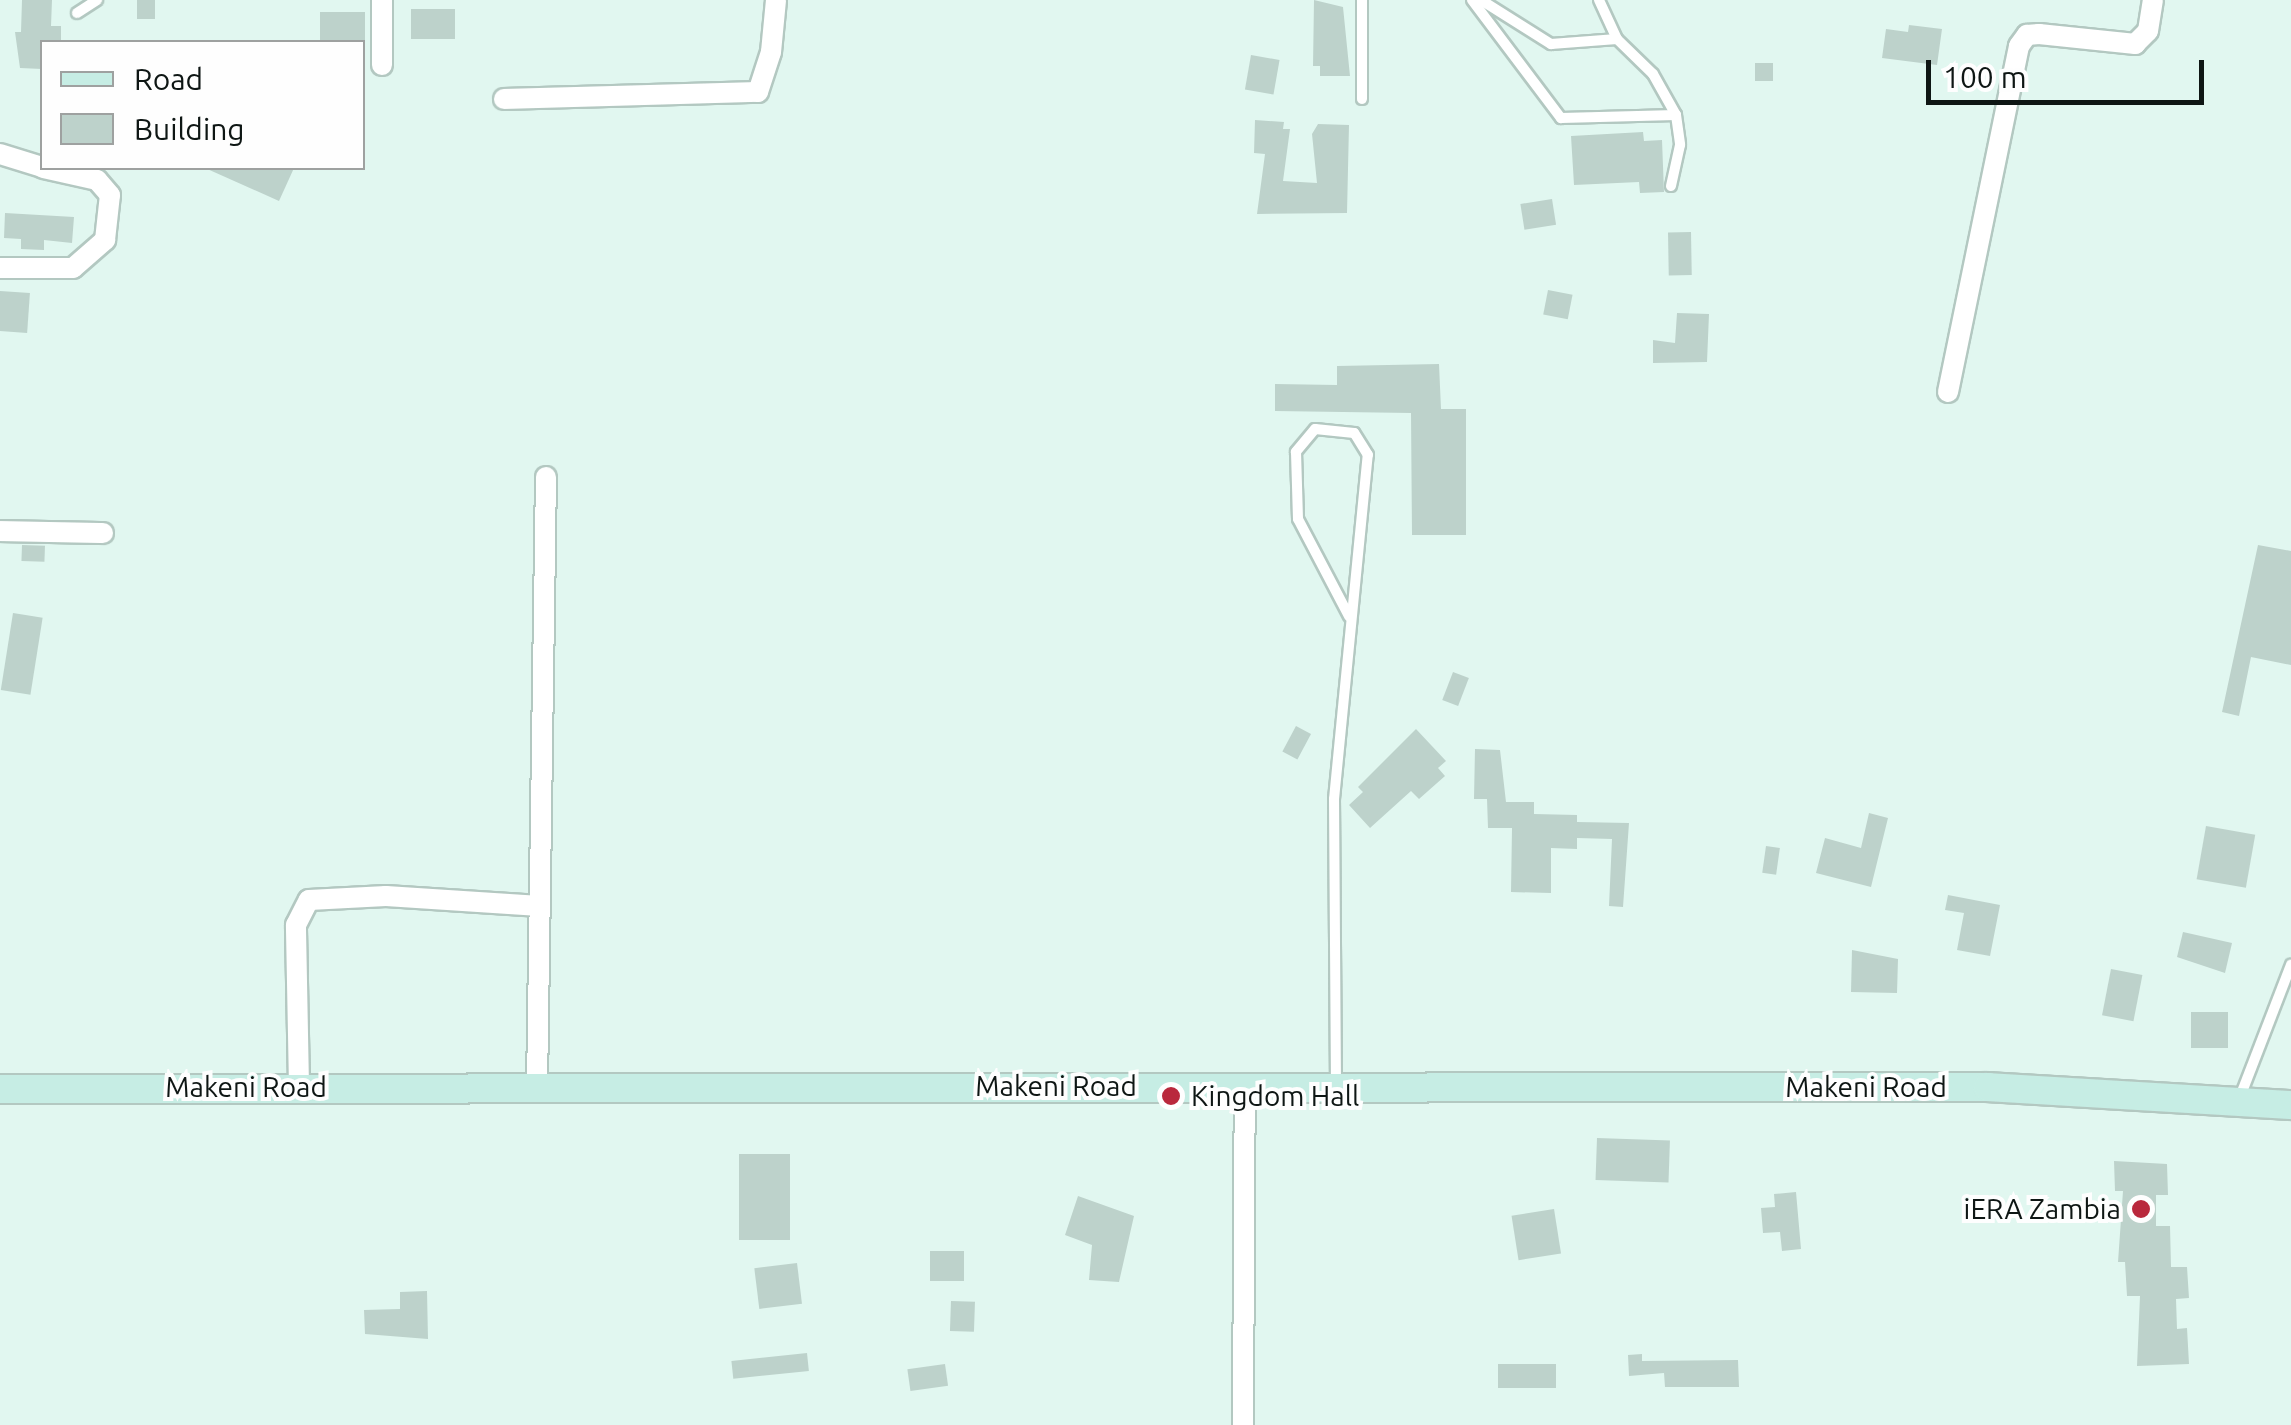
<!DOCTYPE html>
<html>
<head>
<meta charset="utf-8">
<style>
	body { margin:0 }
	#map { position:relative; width:2291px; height:1425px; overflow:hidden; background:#e1f7f0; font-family:Ubuntu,sans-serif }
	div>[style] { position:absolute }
	.building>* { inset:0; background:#bdd2cb; transform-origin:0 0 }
	.roads { filter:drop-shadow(2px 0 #b3c8c1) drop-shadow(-2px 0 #b3c8c1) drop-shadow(0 2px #b3c8c1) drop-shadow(0 -2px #b3c8c1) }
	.lane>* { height:10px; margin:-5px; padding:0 5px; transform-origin:5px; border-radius:5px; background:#fff }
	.street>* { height:20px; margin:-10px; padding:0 10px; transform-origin:10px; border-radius:10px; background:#fff }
	.secondary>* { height:28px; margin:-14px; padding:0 14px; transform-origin:14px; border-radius:14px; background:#c6ede4 }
	.dots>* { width:28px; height:28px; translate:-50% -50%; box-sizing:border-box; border:5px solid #fefefe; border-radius:50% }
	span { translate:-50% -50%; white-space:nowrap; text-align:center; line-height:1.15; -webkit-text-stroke:8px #fefefe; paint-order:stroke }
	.street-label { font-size:28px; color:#0e1614 }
	.poi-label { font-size:28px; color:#0e1614 }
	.left { translate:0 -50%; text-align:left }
	.right { translate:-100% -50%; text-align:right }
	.legend { position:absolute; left:40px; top:40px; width:325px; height:130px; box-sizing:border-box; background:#fefefe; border:2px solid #9ea1a0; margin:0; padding:12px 18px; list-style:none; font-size:30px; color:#0e1614 }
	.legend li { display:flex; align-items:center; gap:20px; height:50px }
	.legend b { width:50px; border:2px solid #9ea1a0 }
	.scale { position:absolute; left:1926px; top:60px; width:278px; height:45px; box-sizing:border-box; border:5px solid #0e1614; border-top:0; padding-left:12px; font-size:30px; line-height:35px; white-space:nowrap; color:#0e1614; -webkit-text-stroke:8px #fefefe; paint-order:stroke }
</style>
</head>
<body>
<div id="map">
	<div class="building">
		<div style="clip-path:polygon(22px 0,52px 0,51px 26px,61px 26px,61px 42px,42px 42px,42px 69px,20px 68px,15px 32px,21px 32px)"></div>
		<div style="left:137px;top:0;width:18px;height:19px"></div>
		<div style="clip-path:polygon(1314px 0,1343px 7px,1350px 76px,1320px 76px,1320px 66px,1313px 66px)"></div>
		<div style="left:411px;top:9px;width:44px;height:30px"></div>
		<div style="left:320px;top:12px;width:45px;height:28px"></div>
		<div style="clip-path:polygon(1909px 25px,1942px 29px,1937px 65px,1882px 58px,1886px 29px,1908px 32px)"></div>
		<div style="left:1251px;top:55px;width:29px;height:35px;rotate:10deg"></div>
		<div style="left:1755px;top:63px;width:18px;height:18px"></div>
		<div style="clip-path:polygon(1255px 120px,1284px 122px,1283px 129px,1290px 129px,1283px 181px,1317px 183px,1312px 134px,1318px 124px,1349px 125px,1347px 213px,1257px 214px,1265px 154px,1254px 153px)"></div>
		<div style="clip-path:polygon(1643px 132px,1644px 141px,1662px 140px,1664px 192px,1640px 193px,1639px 182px,1574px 185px,1571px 136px)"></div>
		<div style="clip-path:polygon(205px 168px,294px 168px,279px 201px)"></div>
		<div style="left:1552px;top:199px;width:26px;height:32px;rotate:81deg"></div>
		<div style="clip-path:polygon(5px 213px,74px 217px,72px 243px,44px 240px,44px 250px,21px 249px,21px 239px,4px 238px)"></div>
		<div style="left:1691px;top:232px;width:43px;height:23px;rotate:89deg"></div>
		<div style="left:1548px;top:290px;width:25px;height:25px;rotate:11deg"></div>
		<div style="left:0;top:291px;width:30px;height:40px;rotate:4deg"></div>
		<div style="clip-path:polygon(1677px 313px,1709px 314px,1707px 362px,1653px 363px,1653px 340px,1675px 343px)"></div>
		<div style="clip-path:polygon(1439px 364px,1441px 409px,1466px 409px,1466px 535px,1412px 535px,1411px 413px,1275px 411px,1275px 384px,1337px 385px,1337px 366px)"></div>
		<div style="left:22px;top:545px;width:23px;height:16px;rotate:2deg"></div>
		<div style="clip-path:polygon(2258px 545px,2291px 551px,2291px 665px,2251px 657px,2239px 716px,2222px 712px)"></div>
		<div style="left:13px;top:613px;width:30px;height:78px;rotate:9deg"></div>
		<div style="left:1453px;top:672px;width:17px;height:30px;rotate:21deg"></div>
		<div style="left:1296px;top:726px;width:17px;height:29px;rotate:28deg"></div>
		<div style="clip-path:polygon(1416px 729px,1446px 761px,1438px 768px,1445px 776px,1419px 799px,1411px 791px,1370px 828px,1349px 805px,1363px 792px,1358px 787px)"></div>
		<div style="clip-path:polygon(1475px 749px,1500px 750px,1506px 802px,1534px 802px,1534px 814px,1577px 815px,1577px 822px,1629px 823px,1623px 907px,1609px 906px,1612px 839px,1577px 838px,1577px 849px,1551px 848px,1551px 893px,1511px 892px,1512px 828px,1488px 828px,1487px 799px,1474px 799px)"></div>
		<div style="clip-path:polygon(1869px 813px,1888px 818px,1871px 887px,1816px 873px,1825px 838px,1861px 848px)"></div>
		<div style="left:2206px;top:826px;width:50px;height:54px;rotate:10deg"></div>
		<div style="left:1766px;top:846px;width:14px;height:27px;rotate:8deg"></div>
		<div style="clip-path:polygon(1948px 895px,2000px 905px,1990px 956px,1957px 950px,1964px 913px,1945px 910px)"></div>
		<div style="clip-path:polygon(2183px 932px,2232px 943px,2225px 973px,2177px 957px)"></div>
		<div style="clip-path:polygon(1852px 950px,1898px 959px,1897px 993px,1851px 992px)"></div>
		<div style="left:2111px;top:969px;width:32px;height:47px;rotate:11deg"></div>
		<div style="left:2191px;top:1012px;width:37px;height:36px"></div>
		<div style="left:1597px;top:1138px;width:73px;height:42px;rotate:2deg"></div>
		<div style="left:739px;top:1154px;width:51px;height:86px"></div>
		<div style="clip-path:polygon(2114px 1161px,2167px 1164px,2168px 1195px,2156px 1195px,2156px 1226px,2170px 1226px,2171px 1267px,2187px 1267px,2189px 1298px,2176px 1299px,2177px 1329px,2187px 1328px,2189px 1364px,2137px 1366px,2140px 1296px,2127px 1296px,2125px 1262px,2118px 1262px,2123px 1191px,2115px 1191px)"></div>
		<div style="clip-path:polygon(1796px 1192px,1801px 1249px,1782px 1251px,1780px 1232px,1763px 1233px,1761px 1208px,1775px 1207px,1774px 1194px)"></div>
		<div style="clip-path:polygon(1078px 1196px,1134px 1216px,1119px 1282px,1089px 1280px,1092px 1245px,1065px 1235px)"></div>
		<div style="left:1554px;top:1209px;width:45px;height:43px;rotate:81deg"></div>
		<div style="left:930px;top:1251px;width:34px;height:30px"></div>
		<div style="left:797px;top:1263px;width:41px;height:43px;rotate:83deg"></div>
		<div style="clip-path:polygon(427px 1291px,428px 1339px,365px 1334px,364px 1310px,400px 1309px,400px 1292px)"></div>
		<div style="left:951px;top:1301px;width:24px;height:30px;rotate:2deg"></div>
		<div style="left:807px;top:1353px;width:18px;height:76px;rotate:84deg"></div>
		<div style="clip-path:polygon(1642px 1354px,1642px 1361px,1738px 1360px,1739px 1387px,1665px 1387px,1664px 1373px,1629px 1376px,1628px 1355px)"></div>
		<div style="left:945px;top:1364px;width:22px;height:38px;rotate:82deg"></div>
		<div style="left:1498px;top:1364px;width:58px;height:24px"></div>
	</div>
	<div class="roads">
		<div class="lane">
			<div style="left:1472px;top:0;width:148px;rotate:53deg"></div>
			<div style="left:1561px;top:118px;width:115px;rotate:-1.5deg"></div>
			<div style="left:1481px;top:0;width:83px;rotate:32.2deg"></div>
			<div style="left:1551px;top:44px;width:66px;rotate:-4.3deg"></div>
			<div style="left:1599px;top:0;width:43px;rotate:65.2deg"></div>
			<div style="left:1617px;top:39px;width:50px;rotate:44.2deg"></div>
			<div style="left:1653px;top:74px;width:47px;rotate:60.7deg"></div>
			<div style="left:1676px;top:115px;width:30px;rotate:82deg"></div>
			<div style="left:1680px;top:145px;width:42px;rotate:102.4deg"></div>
			<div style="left:77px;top:13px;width:24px;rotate:-33deg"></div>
			<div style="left:1362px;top:99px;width:99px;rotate:-90deg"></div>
			<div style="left:1336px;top:1086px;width:287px;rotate:-90.4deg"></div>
			<div style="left:1334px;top:799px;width:346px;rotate:-84.4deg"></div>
			<div style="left:1368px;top:455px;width:26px;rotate:-122deg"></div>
			<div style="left:1354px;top:433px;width:39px;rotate:-174deg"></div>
			<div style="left:1315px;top:429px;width:30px;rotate:130deg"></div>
			<div style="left:1296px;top:452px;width:67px;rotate:88.3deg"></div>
			<div style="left:1298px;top:519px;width:110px;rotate:62.3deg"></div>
			<div style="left:2240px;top:1097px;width:142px;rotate:-68.9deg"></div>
		</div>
		<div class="street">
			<div style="left:382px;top:65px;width:65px;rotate:-90deg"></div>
			<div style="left:504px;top:99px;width:254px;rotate:-1.6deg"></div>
			<div style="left:758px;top:92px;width:42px;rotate:-72deg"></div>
			<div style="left:771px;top:52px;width:52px;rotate:-84.5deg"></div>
			<div style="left:0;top:154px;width:44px;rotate:17.2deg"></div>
			<div style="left:0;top:268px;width:73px"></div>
			<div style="left:73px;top:268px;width:43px;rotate:-41.2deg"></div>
			<div style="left:105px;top:240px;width:45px;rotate:-83.7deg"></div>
			<div style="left:110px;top:195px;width:20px;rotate:-131deg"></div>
			<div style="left:97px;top:180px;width:55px;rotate:-167.5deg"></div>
			<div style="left:1948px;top:392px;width:353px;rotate:-78.4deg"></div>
			<div style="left:2019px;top:46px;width:14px;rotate:-54deg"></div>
			<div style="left:2027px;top:35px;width:12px;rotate:-5deg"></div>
			<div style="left:2039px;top:34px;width:97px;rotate:5.9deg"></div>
			<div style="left:2135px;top:44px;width:18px;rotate:-45deg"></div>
			<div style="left:2148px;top:31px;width:31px;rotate:-81deg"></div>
			<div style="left:0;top:531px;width:103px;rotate:1.1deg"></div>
			<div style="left:299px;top:1086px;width:161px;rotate:-91.1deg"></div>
			<div style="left:296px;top:925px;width:28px;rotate:-63deg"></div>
			<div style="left:309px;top:900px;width:77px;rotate:-3deg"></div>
			<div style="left:386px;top:896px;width:154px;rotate:3.7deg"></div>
			<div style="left:537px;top:1088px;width:611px;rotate:-89.16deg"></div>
			<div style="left:1243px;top:1425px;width:339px;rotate:-89.7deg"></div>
		</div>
		<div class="secondary">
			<div style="left:0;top:1089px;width:1988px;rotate:-0.06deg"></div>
			<div style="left:1988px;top:1087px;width:304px;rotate:3.4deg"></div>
		</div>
	</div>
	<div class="dots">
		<div style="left:1171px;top:1096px;background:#b9283c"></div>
		<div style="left:2141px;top:1209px;background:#b9283c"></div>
	</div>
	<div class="street-label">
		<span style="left:1056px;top:1086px">Makeni Road</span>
		<span style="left:246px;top:1087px">Makeni Road</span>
		<span style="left:1866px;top:1087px">Makeni Road</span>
	</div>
	<div class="poi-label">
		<span class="left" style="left:1191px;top:1096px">Kingdom Hall</span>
		<span class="right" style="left:2121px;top:1209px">iERA Zambia</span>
	</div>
	<ul class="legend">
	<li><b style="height:12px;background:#c6ede4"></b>Road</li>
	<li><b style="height:28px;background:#bdd2cb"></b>Building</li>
	</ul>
	<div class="scale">100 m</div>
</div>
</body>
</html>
